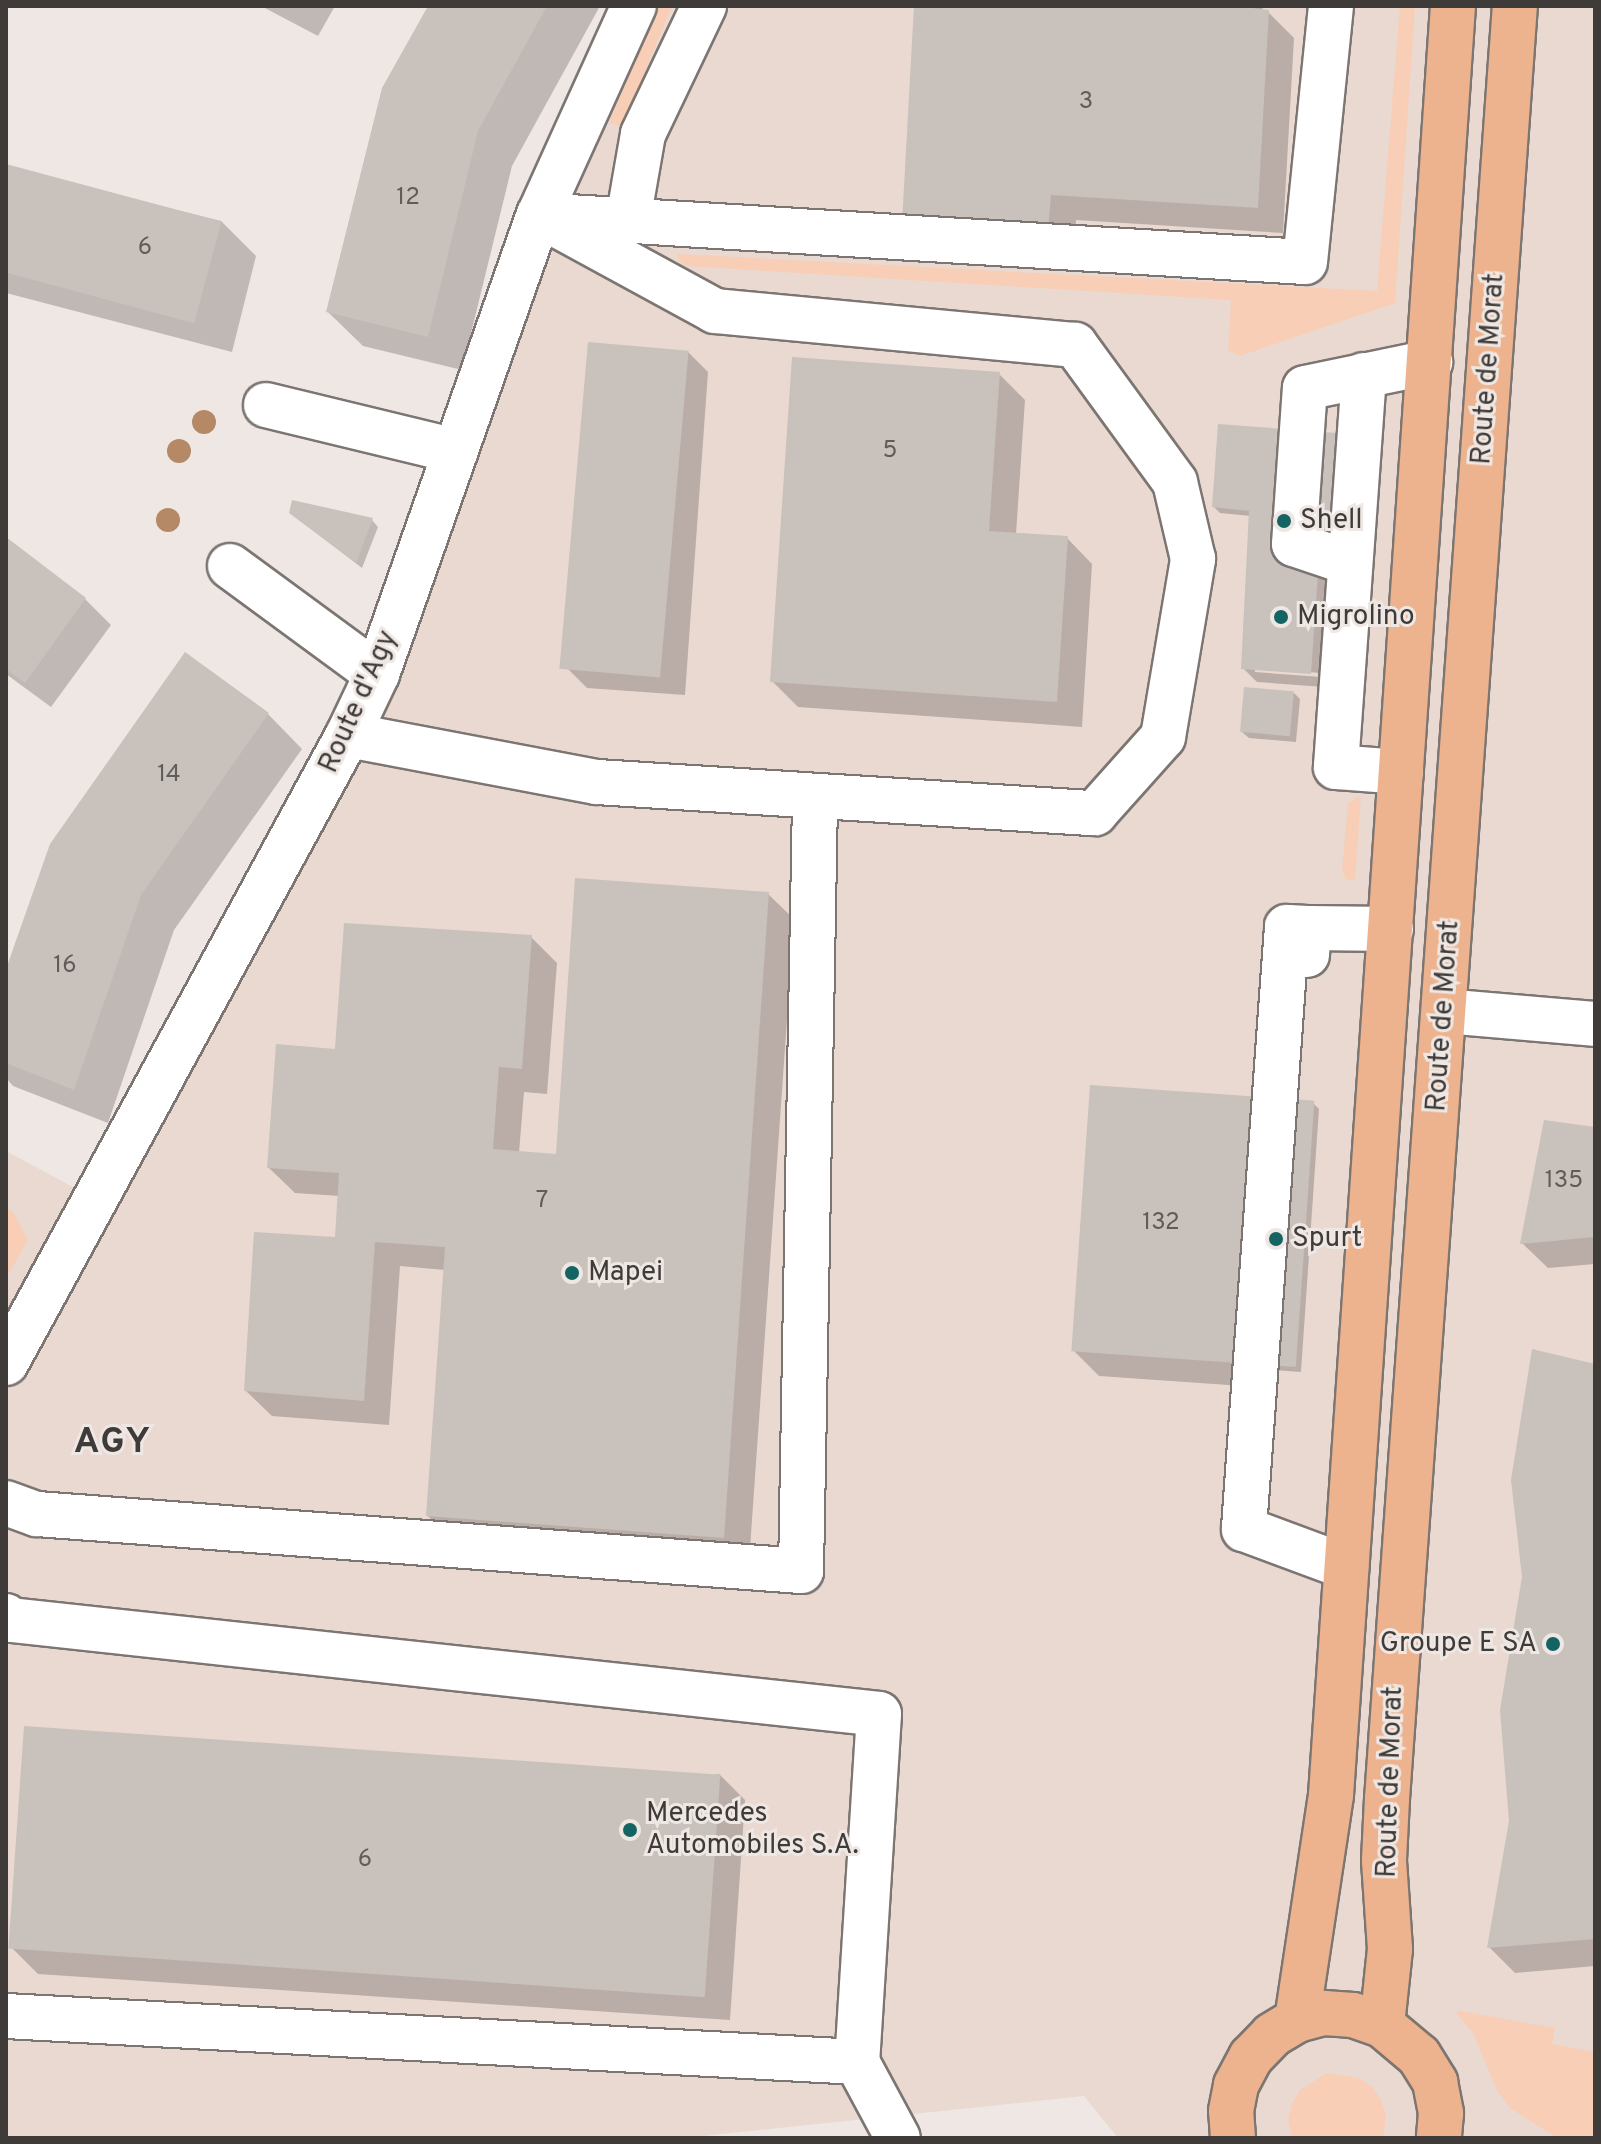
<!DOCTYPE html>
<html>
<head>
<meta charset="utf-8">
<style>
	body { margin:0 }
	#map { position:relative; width:1601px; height:2144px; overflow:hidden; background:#efe7e3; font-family:Overpass,sans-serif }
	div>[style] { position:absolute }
	.built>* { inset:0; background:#e9d9d1 }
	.green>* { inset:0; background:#f8ceb7 }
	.shadow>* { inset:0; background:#0003 }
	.building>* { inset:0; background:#c8c1bc; transform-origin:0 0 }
	.roads { filter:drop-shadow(2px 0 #7c7571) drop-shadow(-2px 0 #7c7571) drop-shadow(0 2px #7c7571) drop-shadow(0 -2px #7c7571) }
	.minor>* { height:44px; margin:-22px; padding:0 22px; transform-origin:22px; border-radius:22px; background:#fff }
	.major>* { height:44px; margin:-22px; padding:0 22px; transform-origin:22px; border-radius:22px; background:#edb38e }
	.trees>* { width:24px; height:24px; margin:-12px; border-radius:50%; background:#b58966 }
	.dots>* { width:22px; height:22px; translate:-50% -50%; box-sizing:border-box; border:4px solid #efe7e3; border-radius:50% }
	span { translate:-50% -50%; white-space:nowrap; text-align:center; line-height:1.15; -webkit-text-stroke:6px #efe7e3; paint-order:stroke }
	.number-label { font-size:24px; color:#605c5a }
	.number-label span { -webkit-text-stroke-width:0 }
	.street-label { font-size:28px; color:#3e3b39 }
	.poi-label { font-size:28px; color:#3e3b39 }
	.left { translate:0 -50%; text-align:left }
	.right { translate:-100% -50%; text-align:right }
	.district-label { font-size:36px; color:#3e3b39; font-weight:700; letter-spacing:2px }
	.frame { position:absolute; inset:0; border:8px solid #3e3b39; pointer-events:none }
</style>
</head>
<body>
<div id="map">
	<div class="built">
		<div style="clip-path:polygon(634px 6px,1595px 6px,1595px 2138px,1118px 2138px,1084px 2096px,684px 2138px,6px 2138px,6px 1151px,95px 1199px,348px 735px)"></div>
	</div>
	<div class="green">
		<div style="clip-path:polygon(659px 6px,672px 6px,622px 127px,609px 122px)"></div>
		<div style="clip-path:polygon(1400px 6px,1415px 6px,1395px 303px,1240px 356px,1228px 350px,1231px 300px,686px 266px,678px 260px,678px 254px,1377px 291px)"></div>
		<div style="clip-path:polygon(1361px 795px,1355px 881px,1346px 879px,1342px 871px,1348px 803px)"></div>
		<div style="clip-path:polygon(6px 1208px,13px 1212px,28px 1240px,6px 1278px)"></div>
		<div style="clip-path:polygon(1461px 2011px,1555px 2028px,1552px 2044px,1595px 2052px,1595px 2138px,1557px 2138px,1510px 2108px,1497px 2090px,1473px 2033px,1456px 2013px)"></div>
		<div style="clip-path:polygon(1327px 2073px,1359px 2078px,1372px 2087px,1381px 2100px,1386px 2116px,1383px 2138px,1292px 2138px,1288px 2119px,1292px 2103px,1300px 2090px)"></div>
	</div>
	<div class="shadow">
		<div style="clip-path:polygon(261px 6px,335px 6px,318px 36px)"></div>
		<div style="clip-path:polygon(431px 6px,600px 6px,512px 166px,462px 370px,363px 346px,328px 312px)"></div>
		<div style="clip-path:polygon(916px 6px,1263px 6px,1262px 12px,1268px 12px,1294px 38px,1283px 233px,1076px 220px,1074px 257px,930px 248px)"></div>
		<div style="clip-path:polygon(6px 167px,221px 221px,256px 256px,232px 352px,6px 293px)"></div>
		<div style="clip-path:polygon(688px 352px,708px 372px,685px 695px,587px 688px,567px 668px)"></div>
		<div style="clip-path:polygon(999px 374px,1025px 400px,1016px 534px,1067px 538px,1092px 564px,1082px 727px,798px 707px,772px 681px)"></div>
		<div style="clip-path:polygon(evenodd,1336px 435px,1342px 441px,1333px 580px,1325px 580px,1331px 586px,1324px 687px,1257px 682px,1243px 668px,1251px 516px,1220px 513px,1214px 507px,1336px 435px,1255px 668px,1321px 673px,1321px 677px,1255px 672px,1255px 668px)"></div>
		<div style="clip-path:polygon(298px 519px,372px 520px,378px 527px,362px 568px)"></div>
		<div style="clip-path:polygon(6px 540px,85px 599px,111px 625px,51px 707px,6px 674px)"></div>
		<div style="clip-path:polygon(1294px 693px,1300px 699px,1296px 742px,1249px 738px,1242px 732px)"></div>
		<div style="clip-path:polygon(268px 714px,302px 749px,174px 930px,108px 1123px,13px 1086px,6px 1078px,6px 975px)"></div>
		<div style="clip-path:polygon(768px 894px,794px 919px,749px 1563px,454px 1541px,428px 1516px,445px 1270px,400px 1266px,389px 1425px,272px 1416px,246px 1391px,336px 1239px,340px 1196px,295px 1193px,269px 1168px,337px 1051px,531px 937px,557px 963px,547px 1094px,524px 1092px,519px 1153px,558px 1156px)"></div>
		<div style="clip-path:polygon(1313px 1103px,1319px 1109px,1301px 1372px,1258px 1369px,1257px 1387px,1099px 1376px,1073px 1350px)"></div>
		<div style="clip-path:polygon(1595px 1129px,1595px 1264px,1548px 1268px,1522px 1243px)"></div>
		<div style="clip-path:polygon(1595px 1366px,1595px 1966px,1515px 1973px,1489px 1947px)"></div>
		<div style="clip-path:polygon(719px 1774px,745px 1800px,730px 2020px,38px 1974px,12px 1948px)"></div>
	</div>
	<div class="building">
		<div style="clip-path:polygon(428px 6px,547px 6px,478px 131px,428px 337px,326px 312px,382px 88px)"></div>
		<div style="clip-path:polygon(914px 6px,1236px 6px,1269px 10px,1258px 208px,1051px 195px,1048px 232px,902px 223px)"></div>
		<div style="left:6px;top:164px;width:223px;height:105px;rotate:15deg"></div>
		<div style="left:588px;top:342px;width:101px;height:328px;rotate:5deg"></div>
		<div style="clip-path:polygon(792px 357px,1000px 372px,989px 531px,1068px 536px,1057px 702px,770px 682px)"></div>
		<div style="clip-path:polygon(1218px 424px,1337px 433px,1327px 575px,1318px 574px,1311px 674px,1241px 669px,1249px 511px,1212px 507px)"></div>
		<div style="clip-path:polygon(292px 500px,373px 518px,356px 563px,289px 513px)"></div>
		<div style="clip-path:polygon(6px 537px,86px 598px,25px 683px,6px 669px)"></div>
		<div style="clip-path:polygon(185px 652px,269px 713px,141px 895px,74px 1090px,6px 1063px,6px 969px,50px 844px)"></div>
		<div style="left:1244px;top:687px;width:50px;height:45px;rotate:5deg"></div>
		<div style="clip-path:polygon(575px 878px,769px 892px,724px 1538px,426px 1516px,445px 1247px,375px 1242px,364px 1401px,244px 1391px,254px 1232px,335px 1237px,339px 1173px,267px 1168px,276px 1044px,335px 1049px,344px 923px,532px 935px,522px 1069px,499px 1067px,493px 1149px,556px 1154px)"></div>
		<div style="left:1090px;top:1085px;width:225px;height:267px;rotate:4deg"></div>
		<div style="clip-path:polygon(1544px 1120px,1595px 1127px,1595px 1237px,1520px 1244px)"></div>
		<div style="clip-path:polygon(1532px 1349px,1595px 1364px,1595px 1939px,1487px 1948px,1509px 1821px,1500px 1710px,1522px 1577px,1511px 1480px)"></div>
		<div style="left:24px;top:1726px;width:698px;height:223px;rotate:4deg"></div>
	</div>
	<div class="roads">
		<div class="minor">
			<div style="left:553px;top:216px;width:753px;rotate:3.5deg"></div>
			<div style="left:1305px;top:262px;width:257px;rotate:-84.2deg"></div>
			<div style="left:628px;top:220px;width:87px;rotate:-80.1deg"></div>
			<div style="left:643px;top:134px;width:142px;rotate:-64.5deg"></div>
			<div style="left:1364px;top:375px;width:393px;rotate:94.1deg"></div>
			<div style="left:1336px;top:767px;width:65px;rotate:4.4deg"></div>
			<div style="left:266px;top:405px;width:195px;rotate:13.6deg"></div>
			<div style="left:1350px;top:563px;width:59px;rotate:-161.3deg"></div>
			<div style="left:1294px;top:544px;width:156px;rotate:-86deg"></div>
			<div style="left:1305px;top:388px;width:128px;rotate:-11.7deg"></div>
			<div style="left:230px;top:566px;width:182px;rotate:36.3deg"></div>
			<div style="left:348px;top:735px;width:253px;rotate:10.7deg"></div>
			<div style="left:597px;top:782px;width:499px;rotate:3.6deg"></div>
			<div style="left:1095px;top:813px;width:102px;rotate:-48.2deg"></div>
			<div style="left:1163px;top:737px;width:181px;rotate:-80.4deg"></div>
			<div style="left:1193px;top:559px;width:79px;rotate:-103.2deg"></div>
			<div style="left:1175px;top:482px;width:170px;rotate:-126.1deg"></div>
			<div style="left:1075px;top:345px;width:362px;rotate:-174.6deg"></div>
			<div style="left:715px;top:311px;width:200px;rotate:-151.4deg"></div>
			<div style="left:1309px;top:928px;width:22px;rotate:-177deg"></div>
			<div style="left:1287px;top:927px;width:604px;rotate:94.09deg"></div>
			<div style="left:1244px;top:1529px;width:109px;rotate:20.4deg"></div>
			<div style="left:1307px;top:955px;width:27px;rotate:-86deg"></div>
			<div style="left:1309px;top:928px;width:82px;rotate:0.7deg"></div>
			<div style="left:1444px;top:1011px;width:152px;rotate:4.9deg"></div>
			<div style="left:6px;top:1363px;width:715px;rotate:-61.43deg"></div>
			<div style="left:348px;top:735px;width:68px;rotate:-64.6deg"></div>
			<div style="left:377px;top:674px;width:487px;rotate:-70.6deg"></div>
			<div style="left:539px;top:215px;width:230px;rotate:-65.6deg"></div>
			<div style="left:6px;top:1503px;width:33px;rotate:20deg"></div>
			<div style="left:37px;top:1514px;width:766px;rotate:4.27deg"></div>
			<div style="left:801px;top:1571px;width:773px;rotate:-88.96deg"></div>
			<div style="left:6px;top:1616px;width:6px;rotate:39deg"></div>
			<div style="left:11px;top:1620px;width:873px;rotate:6.18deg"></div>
			<div style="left:879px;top:1714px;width:349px;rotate:93.6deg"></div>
			<div style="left:857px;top:2062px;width:86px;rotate:61.7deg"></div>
			<div style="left:6px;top:2016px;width:852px;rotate:3.09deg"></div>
		</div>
		<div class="major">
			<div style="left:1297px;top:2020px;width:228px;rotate:-81.4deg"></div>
			<div style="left:1331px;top:1795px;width:1793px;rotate:-86.1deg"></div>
			<div style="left:1382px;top:2025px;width:76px;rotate:-84deg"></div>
			<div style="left:1390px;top:1949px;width:89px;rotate:-93.9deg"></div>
			<div style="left:1384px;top:1860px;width:61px;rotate:-87.2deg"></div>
			<div style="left:1387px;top:1799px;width:1798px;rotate:-85.92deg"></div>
			<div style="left:1233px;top:2138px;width:27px;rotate:-94deg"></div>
			<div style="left:1231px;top:2111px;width:26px;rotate:-79deg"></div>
			<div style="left:1236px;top:2085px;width:32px;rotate:-62deg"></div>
			<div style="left:1251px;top:2057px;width:30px;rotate:-46deg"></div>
			<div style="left:1272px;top:2035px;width:29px;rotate:-31deg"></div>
			<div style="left:1297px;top:2020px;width:28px;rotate:-15deg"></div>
			<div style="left:1324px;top:2013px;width:29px;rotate:4deg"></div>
			<div style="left:1353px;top:2015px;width:31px;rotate:19deg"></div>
			<div style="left:1382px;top:2025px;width:48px;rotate:40deg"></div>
			<div style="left:1419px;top:2056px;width:31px;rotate:58deg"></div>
			<div style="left:1435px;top:2082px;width:32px;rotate:79deg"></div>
			<div style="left:1441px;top:2113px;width:25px;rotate:95deg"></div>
		</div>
	</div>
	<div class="trees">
		<div style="left:204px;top:422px"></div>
		<div style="left:179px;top:451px"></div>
		<div style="left:168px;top:520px"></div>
	</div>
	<div class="dots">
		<div style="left:1284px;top:521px;background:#156464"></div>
		<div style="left:1281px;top:617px;background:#156464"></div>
		<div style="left:1276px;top:1239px;background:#156464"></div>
		<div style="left:572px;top:1273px;background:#156464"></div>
		<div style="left:1553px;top:1644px;background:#156464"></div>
		<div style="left:630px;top:1830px;background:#156464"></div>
	</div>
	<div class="number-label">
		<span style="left:1086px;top:103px">3</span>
		<span style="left:408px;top:199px">12</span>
		<span style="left:145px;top:249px">6</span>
		<span style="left:890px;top:452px">5</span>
		<span style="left:169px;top:776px">14</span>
		<span style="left:65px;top:967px">16</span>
		<span style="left:1564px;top:1182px">135</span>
		<span style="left:542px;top:1202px">7</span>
		<span style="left:1161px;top:1224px">132</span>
		<span style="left:365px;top:1861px">6</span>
	</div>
	<div class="street-label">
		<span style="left:1489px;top:369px;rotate:-86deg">Route de Morat</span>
		<span style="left:359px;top:702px;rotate:-66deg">Route d'Agy</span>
		<span style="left:1444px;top:1016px;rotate:-86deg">Route de Morat</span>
		<span style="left:1391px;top:1782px;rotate:-88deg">Route de Morat</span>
	</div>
	<div class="poi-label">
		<span class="left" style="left:1300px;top:521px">Shell</span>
		<span class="left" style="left:1297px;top:617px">Migrolino</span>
		<span class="left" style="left:1292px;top:1239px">Spurt</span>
		<span class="left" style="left:588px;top:1273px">Mapei</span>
		<span class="right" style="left:1537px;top:1644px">Groupe E SA</span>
		<span class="left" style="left:646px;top:1830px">Mercedes<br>Automobiles S.A.</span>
	</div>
	<div class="district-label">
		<span style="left:113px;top:1444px">AGY</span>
	</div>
	<div class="frame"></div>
</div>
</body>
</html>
